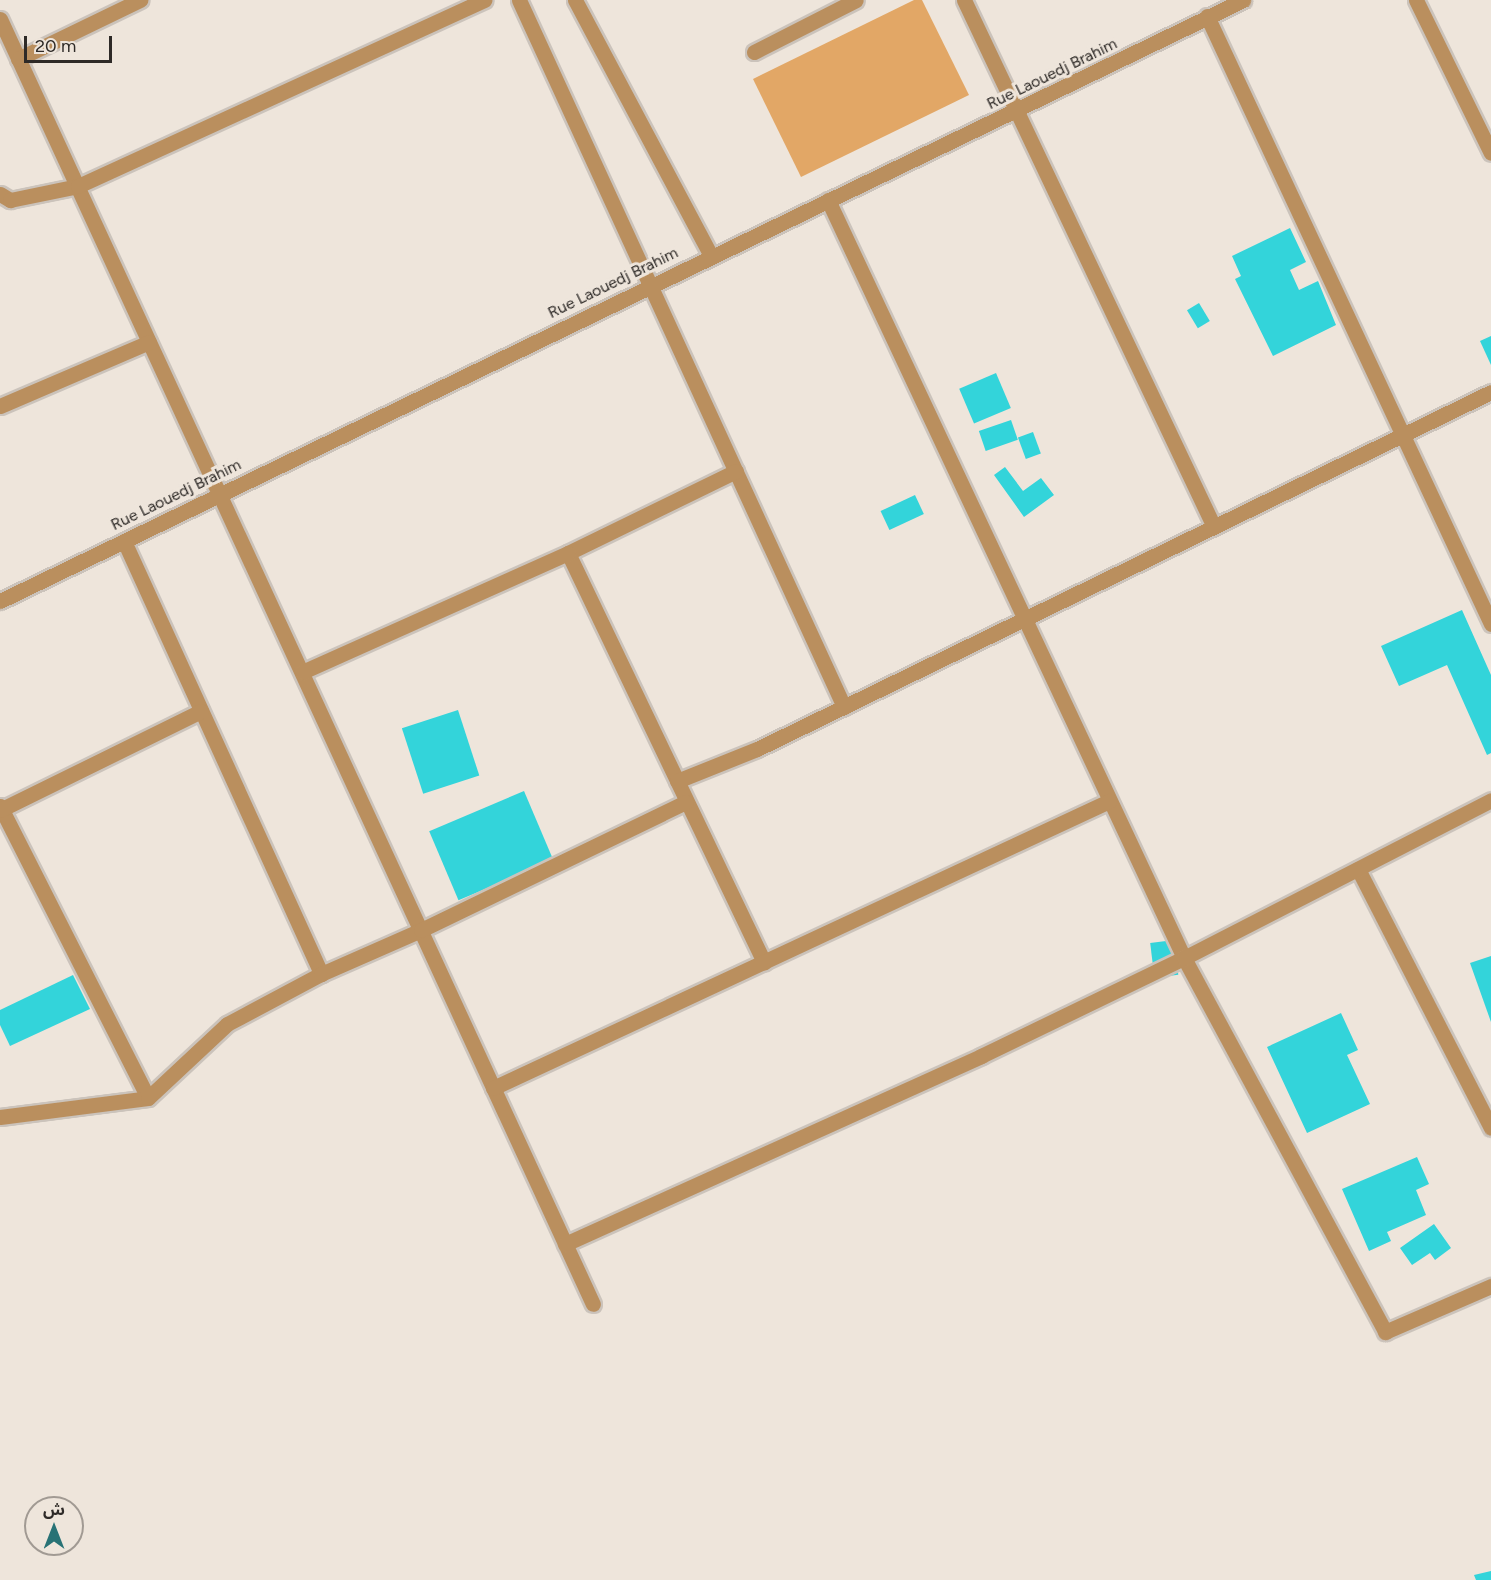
<!DOCTYPE html>
<html>
<head>
<meta charset="utf-8">
<style>
	body { margin:0 }
	#map { position:relative; width:1491px; height:1580px; overflow:hidden; background:#eee5db; font-family:Figtree,"Noto Sans Arabic",sans-serif }
	div>[style] { position:absolute }
	.green>* { inset:0; background:#e2a766 }
	.building>* { inset:0; background:#33d4da; transform-origin:0 0 }
	.roads { filter:drop-shadow(2px 0 #cbc3bb) drop-shadow(-2px 0 #cbc3bb) drop-shadow(0 2px #cbc3bb) drop-shadow(0 -2px #cbc3bb) }
	.street>* { height:15px; margin:-7.5px; padding:0 7.5px; transform-origin:7.5px; border-radius:7.5px; background:#ba8f5e }
	span { translate:-50% -50%; white-space:nowrap; text-align:center; line-height:1.15; -webkit-text-stroke:6px #eee5db; paint-order:stroke }
	.street-label { font-size:16px; color:#2e2a27 }
	.north { position:absolute; left:24px; top:1496px; width:60px; height:60px; box-sizing:border-box; background:#eee5db; border:2px solid #a19a93; border-radius:50%; rotate:0deg; font-size:16px; font-weight:700; line-height:24px; text-align:center; color:#2e2a27 }
	.north::after { content:''; display:block; margin:auto; width:21px; height:27px; background:#287275; clip-path:polygon(50% 0,100% 100%,50% 72%,0 100%) }
	.scale { position:absolute; left:24px; top:36px; width:88px; height:27px; box-sizing:border-box; border:3px solid #2e2a27; border-top:0; padding-left:8px; font-size:18px; line-height:21px; white-space:nowrap; color:#2e2a27; -webkit-text-stroke:4px #eee5db; paint-order:stroke }
</style>
</head>
<body>
<div id="map">
	<div class="green">
		<div style="clip-path:polygon(914px 0,922px 0,969px 95px,801px 177px,753px 79px)"></div>
	</div>
	<div class="building">
		<div style="clip-path:polygon(1290px 228px,1306px 262px,1290px 270px,1299px 290px,1318px 281px,1336px 325px,1273px 356px,1235px 279px,1241px 276px,1232px 256px)"></div>
		<div style="left:1199px;top:303px;width:21px;height:14px;rotate:59deg"></div>
		<div style="clip-path:polygon(1491px 336px,1491px 365px,1480px 341px)"></div>
		<div style="left:996px;top:373px;width:38px;height:40px;rotate:67deg"></div>
		<div style="left:1011px;top:420px;width:21px;height:34px;rotate:71deg"></div>
		<div style="left:1033px;top:432px;width:23px;height:16px;rotate:70deg"></div>
		<div style="clip-path:polygon(1005px 467px,1023px 491px,1041px 478px,1054px 495px,1024px 517px,994px 475px)"></div>
		<div style="left:915px;top:495px;width:21px;height:38px;rotate:65deg"></div>
		<div style="clip-path:polygon(1462px 610px,1491px 675px,1491px 753px,1487px 755px,1447px 665px,1399px 686px,1381px 646px)"></div>
		<div style="left:458px;top:710px;width:69px;height:59px;rotate:72deg"></div>
		<div style="left:524px;top:791px;width:75px;height:103px;rotate:67deg"></div>
		<div style="left:1174px;top:940px;width:35px;height:24px;rotate:83deg"></div>
		<div style="clip-path:polygon(1491px 956px,1491px 1022px,1470px 963px)"></div>
		<div style="clip-path:polygon(73px 975px,90px 1009px,10px 1046px,0 1025px,0 1010px)"></div>
		<div style="clip-path:polygon(1341px 1013px,1358px 1050px,1347px 1055px,1370px 1104px,1307px 1133px,1267px 1047px)"></div>
		<div style="clip-path:polygon(1417px 1157px,1429px 1184px,1416px 1190px,1426px 1215px,1387px 1232px,1391px 1241px,1369px 1251px,1342px 1189px)"></div>
		<div style="clip-path:polygon(1434px 1224px,1451px 1248px,1435px 1260px,1430px 1253px,1412px 1265px,1400px 1248px)"></div>
		<div style="clip-path:polygon(1491px 1571px,1491px 1580px,1476px 1580px,1474px 1575px)"></div>
	</div>
	<div class="roads">
		<div class="street">
			<div style="left:519px;top:0;width:778px;rotate:65.31deg"></div>
			<div style="left:575px;top:0;width:290px;rotate:62deg"></div>
			<div style="left:964px;top:0;width:583px;rotate:64.62deg"></div>
			<div style="left:1416px;top:0;width:170px;rotate:63.9deg"></div>
			<div style="left:1207px;top:16px;width:671px;rotate:64.96deg"></div>
			<div style="left:0;top:19px;width:1415px;rotate:65.23deg"></div>
			<div style="left:754px;top:52px;width:114px;rotate:-27deg"></div>
			<div style="left:18px;top:59px;width:136px;rotate:-25.8deg"></div>
			<div style="left:0;top:194px;width:12px;rotate:31deg"></div>
			<div style="left:10px;top:200px;width:69px;rotate:-11.6deg"></div>
			<div style="left:78px;top:186px;width:447px;rotate:-24.6deg"></div>
			<div style="left:828px;top:200px;width:837px;rotate:64.84deg"></div>
			<div style="left:1184px;top:958px;width:425px;rotate:61.7deg"></div>
			<div style="left:1385px;top:1332px;width:116px;rotate:-23.5deg"></div>
			<div style="left:0;top:406px;width:162px;rotate:-23.2deg"></div>
			<div style="left:736px;top:471px;width:187px;rotate:154deg"></div>
			<div style="left:568px;top:553px;width:454px;rotate:64.4deg"></div>
			<div style="left:124px;top:541px;width:476px;rotate:65.5deg"></div>
			<div style="left:0;top:601px;width:1381px;rotate:-25.8deg"></div>
			<div style="left:302px;top:672px;width:291px;rotate:-24.1deg"></div>
			<div style="left:677px;top:781px;width:86px;rotate:-21.8deg"></div>
			<div style="left:757px;top:749px;width:816px;rotate:-25.94deg"></div>
			<div style="left:0;top:806px;width:327px;rotate:63.1deg"></div>
			<div style="left:0;top:810px;width:224px;rotate:-26.2deg"></div>
			<div style="left:1358px;top:869px;width:291px;rotate:62.8deg"></div>
			<div style="left:493px;top:1088px;width:680px;rotate:-24.98deg"></div>
			<div style="left:0;top:1117px;width:149px;rotate:-7.3deg"></div>
			<div style="left:148px;top:1098px;width:108px;rotate:-43.1deg"></div>
			<div style="left:227px;top:1024px;width:106px;rotate:-28deg"></div>
			<div style="left:321px;top:974px;width:109px;rotate:-23.7deg"></div>
			<div style="left:421px;top:930px;width:294px;rotate:-25.8deg"></div>
			<div style="left:565px;top:1244px;width:457px;rotate:-24.3deg"></div>
			<div style="left:981px;top:1056px;width:225px;rotate:-25.8deg"></div>
			<div style="left:1184px;top:958px;width:345px;rotate:-27.2deg"></div>
		</div>
	</div>
	<div class="street-label">
		<span style="left:1052px;top:74px;rotate:-26deg">Rue Laouedj Brahim</span>
		<span style="left:613px;top:283px;rotate:-26deg">Rue Laouedj Brahim</span>
		<span style="left:176px;top:495px;rotate:-26deg">Rue Laouedj Brahim</span>
	</div>
	<div class="north">ش</div>
	<div class="scale">20 m</div>
</div>
</body>
</html>
